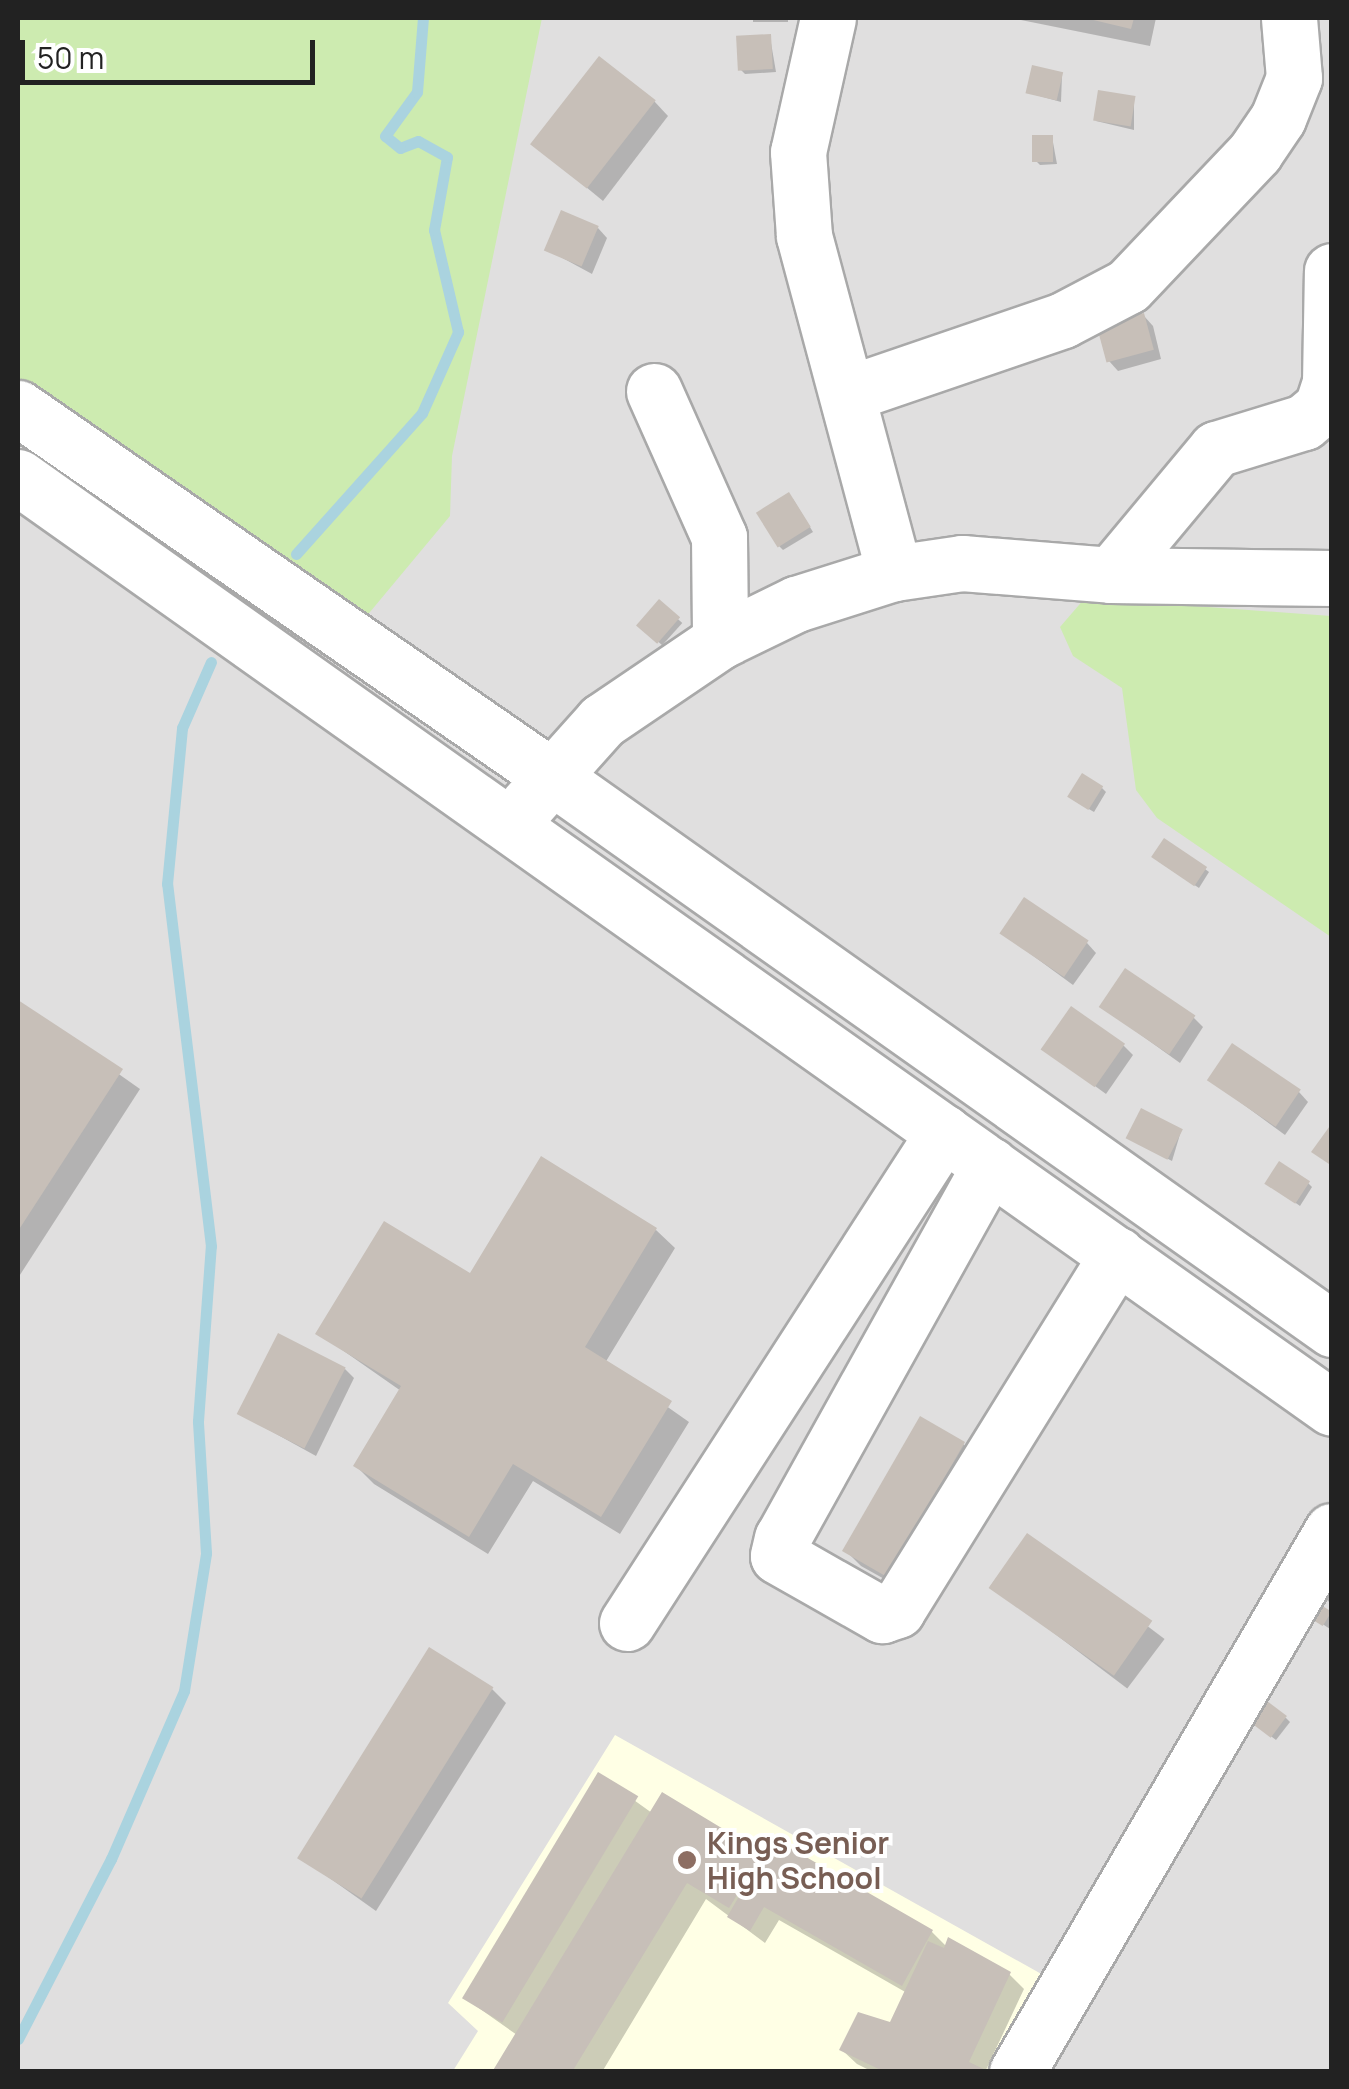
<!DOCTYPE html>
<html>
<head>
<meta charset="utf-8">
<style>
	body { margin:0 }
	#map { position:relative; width:1349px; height:2089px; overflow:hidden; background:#f2efe9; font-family:Manrope,sans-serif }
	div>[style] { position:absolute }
	.residential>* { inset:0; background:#e0dfdf; transform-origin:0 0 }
	.education>* { inset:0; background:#ffffe5 }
	.grass>* { inset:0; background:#cdebb0 }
	.shadow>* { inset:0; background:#0003; transform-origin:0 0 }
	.stream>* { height:11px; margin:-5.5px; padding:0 5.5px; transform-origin:5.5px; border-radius:5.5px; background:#aad3df }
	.building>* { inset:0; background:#c7bfb8; transform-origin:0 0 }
	.roads { filter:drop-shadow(2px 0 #a9a9a9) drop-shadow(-2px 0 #a9a9a9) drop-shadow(0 2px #a9a9a9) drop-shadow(0 -2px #a9a9a9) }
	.minor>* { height:55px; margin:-27.5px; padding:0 27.5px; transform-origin:27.5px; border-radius:27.5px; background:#fff }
	.dots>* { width:28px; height:28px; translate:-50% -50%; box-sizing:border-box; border:5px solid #fff; border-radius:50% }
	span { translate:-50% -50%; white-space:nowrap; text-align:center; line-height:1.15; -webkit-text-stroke:8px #fff; paint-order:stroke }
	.education-label { font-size:30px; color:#785e54; font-weight:700 }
	.left { translate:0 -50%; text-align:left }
	.frame { position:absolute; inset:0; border:20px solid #222; pointer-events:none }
	.scale { position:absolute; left:20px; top:40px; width:295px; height:45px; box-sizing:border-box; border:5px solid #222; border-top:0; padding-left:12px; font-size:30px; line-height:35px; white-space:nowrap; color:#222; -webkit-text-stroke:8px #fff; paint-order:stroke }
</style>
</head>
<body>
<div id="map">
	<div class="residential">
		<div style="left:18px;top:18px;width:1313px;height:2053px"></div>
	</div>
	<div class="education">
		<div style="clip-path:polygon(615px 1735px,1061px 1985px,1012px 2072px,453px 2071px,478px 2031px,448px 2003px)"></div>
	</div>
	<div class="grass">
		<div style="clip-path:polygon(18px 18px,542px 18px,452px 456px,450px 516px,360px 624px,18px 386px)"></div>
		<div style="clip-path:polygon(1085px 598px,1331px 616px,1331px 937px,1157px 818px,1136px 790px,1122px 688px,1073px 656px,1060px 627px)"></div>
	</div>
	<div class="shadow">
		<div style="left:753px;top:18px;width:35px;height:4px"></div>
		<div style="clip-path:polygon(1011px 18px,1156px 18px,1150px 46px)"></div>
		<div style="clip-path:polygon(770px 37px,776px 72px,745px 74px,741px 70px)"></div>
		<div style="clip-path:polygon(1062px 75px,1061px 102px,1029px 93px)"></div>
		<div style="clip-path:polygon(1134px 98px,1134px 130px,1096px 121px)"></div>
		<div style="clip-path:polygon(654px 101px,668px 116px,603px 201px,535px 145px)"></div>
		<div style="clip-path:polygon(1052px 137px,1057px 164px,1040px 165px,1036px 161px)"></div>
		<div style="clip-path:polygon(598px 228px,607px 238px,592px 274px,546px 249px)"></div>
		<div style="clip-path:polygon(1144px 316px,1153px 326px,1161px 359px,1118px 371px,1109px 361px)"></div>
		<div style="clip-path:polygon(793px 499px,813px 532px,783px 550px,779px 546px)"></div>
		<div style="left:660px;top:603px;width:30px;height:30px;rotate:42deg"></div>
		<div style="clip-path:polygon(1102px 788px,1106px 792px,1094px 812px,1075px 801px)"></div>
		<div style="clip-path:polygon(1158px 861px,1205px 869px,1209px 872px,1199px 888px)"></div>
		<div style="clip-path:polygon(1002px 933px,1087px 943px,1096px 953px,1073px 985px)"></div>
		<div style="clip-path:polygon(18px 1003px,140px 1089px,18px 1278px)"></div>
		<div style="clip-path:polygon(1102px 1007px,1194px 1018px,1203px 1027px,1180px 1063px)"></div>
		<div style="clip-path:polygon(1124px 1046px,1133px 1055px,1106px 1094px,1044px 1049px)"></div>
		<div style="clip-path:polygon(1210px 1080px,1299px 1092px,1308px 1102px,1285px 1135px)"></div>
		<div style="clip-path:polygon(1181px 1131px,1172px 1161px,1133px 1141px)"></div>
		<div style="clip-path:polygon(1308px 1183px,1312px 1187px,1300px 1206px,1272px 1186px)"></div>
		<div style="clip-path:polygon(656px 1230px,675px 1248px,605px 1363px,689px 1422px,620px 1534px,533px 1481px,488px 1554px,374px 1484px,356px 1466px,401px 1391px,318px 1333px,471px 1276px)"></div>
		<div style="clip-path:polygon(345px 1369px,354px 1378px,316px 1456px,240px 1414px)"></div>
		<div style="clip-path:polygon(963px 1444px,978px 1458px,904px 1590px,861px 1566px,847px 1552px)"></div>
		<div style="left:1028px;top:1536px;width:171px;height:62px;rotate:37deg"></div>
		<div style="clip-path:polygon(1332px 1580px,1332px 1604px,1320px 1595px)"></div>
		<div style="clip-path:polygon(1314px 1604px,1332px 1615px,1330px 1629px,1312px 1617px)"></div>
		<div style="clip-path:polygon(492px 1689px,506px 1703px,376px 1911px,300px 1857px)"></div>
		<div style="clip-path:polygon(1286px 1718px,1290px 1722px,1276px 1740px,1250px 1720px)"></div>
		<div style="clip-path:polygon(599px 1775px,652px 1813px,932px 1932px,947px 1947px,1009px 1974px,1024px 1989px,985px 2072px,873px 2072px,857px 2064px,842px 2050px,892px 2025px,907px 1993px,779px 1920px,765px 1943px,706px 1899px,602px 2072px,494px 2072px,517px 2035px,466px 1999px)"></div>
	</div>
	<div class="stream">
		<div style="left:296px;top:554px;width:189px;rotate:-48.2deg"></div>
		<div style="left:422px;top:413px;width:89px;rotate:-66deg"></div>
		<div style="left:458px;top:332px;width:105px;rotate:-103.2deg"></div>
		<div style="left:434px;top:230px;width:74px;rotate:-79.9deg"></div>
		<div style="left:447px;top:157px;width:33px;rotate:-151deg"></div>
		<div style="left:418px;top:141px;width:19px;rotate:159deg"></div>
		<div style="left:400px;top:148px;width:19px;rotate:-141deg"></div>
		<div style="left:385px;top:136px;width:54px;rotate:-54deg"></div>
		<div style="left:417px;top:92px;width:74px;rotate:-85.4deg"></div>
		<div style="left:18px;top:2039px;width:203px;rotate:-62.7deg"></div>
		<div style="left:111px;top:1859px;width:183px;rotate:-66.5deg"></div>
		<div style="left:184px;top:1691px;width:140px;rotate:-80.9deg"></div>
		<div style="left:206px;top:1553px;width:132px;rotate:-93.5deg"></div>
		<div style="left:198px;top:1421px;width:175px;rotate:-85.8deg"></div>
		<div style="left:211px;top:1246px;width:365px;rotate:-96.9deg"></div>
		<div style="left:167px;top:884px;width:157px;rotate:-84.5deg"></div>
		<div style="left:182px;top:728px;width:72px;rotate:-66.3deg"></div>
	</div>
	<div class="building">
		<div style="clip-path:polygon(1085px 18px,1134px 18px,1131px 29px)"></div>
		<div style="left:771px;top:34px;width:35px;height:35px;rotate:87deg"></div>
		<div style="left:599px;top:56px;width:72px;height:112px;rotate:38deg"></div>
		<div style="left:1032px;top:65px;width:32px;height:29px;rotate:13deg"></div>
		<div style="left:1098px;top:90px;width:38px;height:31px;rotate:9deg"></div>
		<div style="left:1032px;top:135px;width:21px;height:27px"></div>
		<div style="left:561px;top:210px;width:41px;height:44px;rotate:23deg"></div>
		<div style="left:1144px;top:313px;width:38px;height:49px;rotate:75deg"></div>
		<div style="left:789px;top:492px;width:41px;height:39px;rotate:58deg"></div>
		<div style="left:659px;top:599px;width:28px;height:35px;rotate:41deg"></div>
		<div style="left:1082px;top:773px;width:25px;height:28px;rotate:32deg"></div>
		<div style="left:1164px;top:838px;width:52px;height:23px;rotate:34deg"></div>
		<div style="left:1024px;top:897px;width:78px;height:44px;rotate:34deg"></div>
		<div style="left:1125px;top:968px;width:85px;height:47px;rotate:34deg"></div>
		<div style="clip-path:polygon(18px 1000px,123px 1069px,18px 1231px)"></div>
		<div style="left:1071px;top:1006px;width:66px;height:53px;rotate:35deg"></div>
		<div style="left:1232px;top:1043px;width:83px;height:45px;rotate:34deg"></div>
		<div style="left:1141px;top:1108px;width:47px;height:34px;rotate:27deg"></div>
		<div style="clip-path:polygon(1332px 1123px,1332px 1166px,1311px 1152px)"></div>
		<div style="clip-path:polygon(541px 1156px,657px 1228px,585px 1347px,672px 1401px,601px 1517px,513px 1464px,469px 1537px,353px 1466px,401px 1386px,315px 1334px,384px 1221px,470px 1273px)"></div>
		<div style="left:1279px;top:1161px;width:37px;height:27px;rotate:33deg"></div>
		<div style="left:278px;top:1333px;width:76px;height:91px;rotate:27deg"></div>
		<div style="left:920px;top:1416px;width:52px;height:156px;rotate:30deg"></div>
		<div style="left:1027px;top:1533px;width:153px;height:67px;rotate:35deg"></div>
		<div style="left:1313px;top:1600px;width:22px;height:17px;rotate:32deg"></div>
		<div style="left:429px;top:1647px;width:76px;height:249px;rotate:32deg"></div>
		<div style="left:1259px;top:1695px;width:35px;height:27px;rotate:37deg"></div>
		<div style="left:598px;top:1772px;width:47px;height:264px;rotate:31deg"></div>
		<div style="clip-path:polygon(662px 1792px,763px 1853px,729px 1908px,687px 1883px,572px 2072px,492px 2072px)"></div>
		<div style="clip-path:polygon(773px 1838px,933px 1930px,902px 1986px,764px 1907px,750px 1931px,727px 1917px)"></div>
		<div style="clip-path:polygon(948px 1937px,1011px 1972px,969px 2062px,990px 2072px,885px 2072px,839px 2050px,858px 2012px,890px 2022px,928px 1941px,944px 1948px)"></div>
	</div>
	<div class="roads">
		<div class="minor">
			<div style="left:828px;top:18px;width:137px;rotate:102.6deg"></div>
			<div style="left:798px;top:152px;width:84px;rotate:85.9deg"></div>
			<div style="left:804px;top:236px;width:349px;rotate:75deg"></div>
			<div style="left:654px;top:391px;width:160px;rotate:66deg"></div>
			<div style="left:719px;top:537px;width:104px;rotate:89.4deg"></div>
			<div style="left:847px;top:394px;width:228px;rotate:-18.9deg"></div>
			<div style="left:1063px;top:320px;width:73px;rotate:-27.6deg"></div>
			<div style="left:1128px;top:286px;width:185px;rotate:-46.5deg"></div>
			<div style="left:1255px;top:152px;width:41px;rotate:-55.9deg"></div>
			<div style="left:1278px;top:118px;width:43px;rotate:-68.2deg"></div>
			<div style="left:1294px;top:78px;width:60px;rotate:-94.8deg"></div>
			<div style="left:18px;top:408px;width:644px;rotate:34.63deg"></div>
			<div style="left:548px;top:774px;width:961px;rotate:35.29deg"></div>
			<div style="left:18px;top:477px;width:1610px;rotate:35.32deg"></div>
			<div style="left:1111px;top:575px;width:164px;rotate:-50.2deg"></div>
			<div style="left:1216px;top:449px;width:92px;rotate:-17.1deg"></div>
			<div style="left:1304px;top:422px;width:23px;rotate:-40deg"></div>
			<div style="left:1322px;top:407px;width:26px;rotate:-72deg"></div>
			<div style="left:1330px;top:382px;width:111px;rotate:-89deg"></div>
			<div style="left:527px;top:805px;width:113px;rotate:-48.2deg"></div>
			<div style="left:602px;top:721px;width:143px;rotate:-34.1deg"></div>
			<div style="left:720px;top:641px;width:85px;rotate:-26deg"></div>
			<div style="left:796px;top:604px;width:103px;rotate:-17.6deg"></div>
			<div style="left:894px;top:573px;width:69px;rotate:-8.4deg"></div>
			<div style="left:962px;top:563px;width:149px;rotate:4.6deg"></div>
			<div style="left:1111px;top:575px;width:221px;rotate:0.8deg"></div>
			<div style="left:990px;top:1165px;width:427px;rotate:119.1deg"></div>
			<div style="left:782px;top:1538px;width:18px;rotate:103deg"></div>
			<div style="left:778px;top:1556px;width:120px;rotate:29.6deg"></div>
			<div style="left:882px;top:1615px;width:16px;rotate:-18deg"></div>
			<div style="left:897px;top:1610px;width:418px;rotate:-58.2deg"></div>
			<div style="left:627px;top:1623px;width:584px;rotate:-57.15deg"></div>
			<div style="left:1017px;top:2072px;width:626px;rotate:-59.79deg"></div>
		</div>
	</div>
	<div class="dots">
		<div style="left:687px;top:1860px;background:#8d6e63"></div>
	</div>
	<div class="education-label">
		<span class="left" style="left:707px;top:1860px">Kings Senior<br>High School</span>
	</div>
	<div class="frame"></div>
	<div class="scale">50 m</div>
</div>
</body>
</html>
